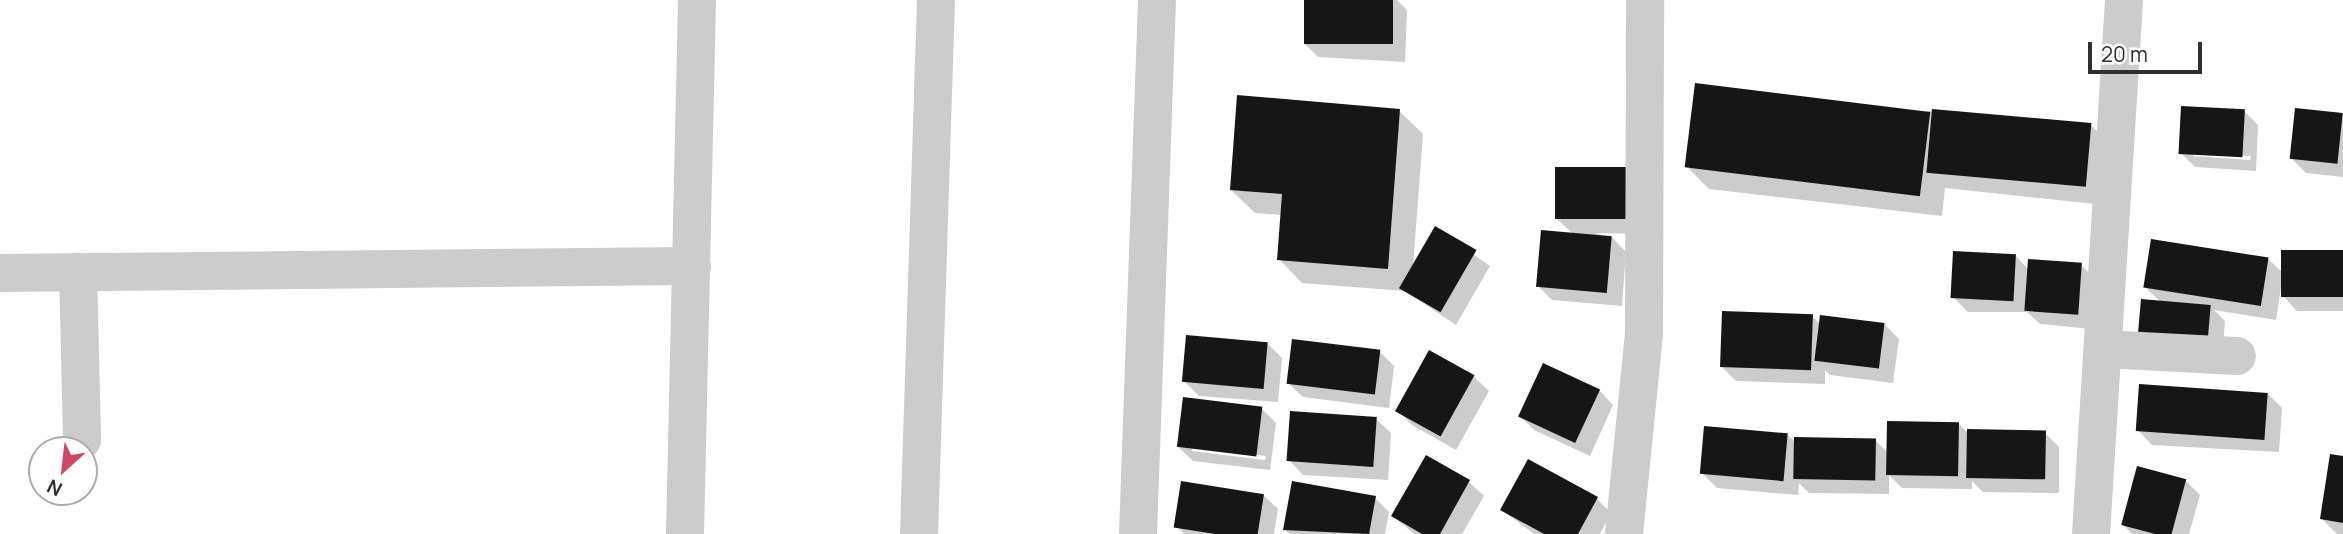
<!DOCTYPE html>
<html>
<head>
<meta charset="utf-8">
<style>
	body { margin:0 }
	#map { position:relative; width:2343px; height:534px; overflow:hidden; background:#fff; font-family:Manrope,sans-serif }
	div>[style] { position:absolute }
	.shadow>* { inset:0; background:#0003 }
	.building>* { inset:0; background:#161616; transform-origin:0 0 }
	.minor>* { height:38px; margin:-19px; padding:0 19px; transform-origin:19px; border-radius:19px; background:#ccc }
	span { translate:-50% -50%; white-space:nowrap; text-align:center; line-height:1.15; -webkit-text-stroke:7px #fff; paint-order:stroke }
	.north { position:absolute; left:28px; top:436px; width:70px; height:70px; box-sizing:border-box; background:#fff; border:2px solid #acacac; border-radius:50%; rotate:207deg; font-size:19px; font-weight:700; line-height:28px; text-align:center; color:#2f2f2f }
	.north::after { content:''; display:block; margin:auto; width:24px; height:32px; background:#d04760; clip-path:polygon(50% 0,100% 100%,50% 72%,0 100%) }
	.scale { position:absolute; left:2088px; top:42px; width:114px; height:32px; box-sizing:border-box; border:4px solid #2f2f2f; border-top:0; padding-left:9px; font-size:21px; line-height:24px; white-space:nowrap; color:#2f2f2f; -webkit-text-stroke:5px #fff; paint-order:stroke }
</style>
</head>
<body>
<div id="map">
	<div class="shadow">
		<div style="clip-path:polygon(1305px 0,1397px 0,1407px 10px,1405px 62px,1318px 57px,1304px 43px)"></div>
		<div style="clip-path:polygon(1399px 111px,1423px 134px,1413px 267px,1436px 228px,1490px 266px,1456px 325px,1405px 291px,1302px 283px,1279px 259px,1282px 215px,1255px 213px,1231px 190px)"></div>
		<div style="clip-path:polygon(1929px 111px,2091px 125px,2109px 144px,2104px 205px,1945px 188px,1942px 216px,1709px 189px,1688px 168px)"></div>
		<div style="clip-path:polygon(evenodd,2244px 111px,2258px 125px,2256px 171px,2195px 167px,2181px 153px,2244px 111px,2193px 153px,2251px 156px,2250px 160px,2193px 156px,2193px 153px)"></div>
		<div style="clip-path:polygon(2343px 115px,2343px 177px,2306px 173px,2291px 158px)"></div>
		<div style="clip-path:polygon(1643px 183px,1643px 234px,1595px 233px,1612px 237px,1626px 252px,1622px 306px,1552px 300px,1538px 286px,1573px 234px,1557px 219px)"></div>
		<div style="clip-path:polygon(2343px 252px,2343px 311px,2297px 311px,2283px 296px,2281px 287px,2276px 320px,2214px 310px,2225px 321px,2222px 359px,2146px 288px,2268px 259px,2283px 273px)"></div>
		<div style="clip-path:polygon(2015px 255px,2029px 270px,2081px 265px,2095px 279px,2091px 329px,2040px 324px,2027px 312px,1968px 312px,1953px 297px)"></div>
		<div style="clip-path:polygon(1812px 316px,1821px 325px,1885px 325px,1899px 339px,1893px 383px,1830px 375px,1825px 370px,1825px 384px,1736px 381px,1721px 366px)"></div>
		<div style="clip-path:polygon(1267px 343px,1282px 358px,1278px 402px,1199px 396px,1184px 381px)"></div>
		<div style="clip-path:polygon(1380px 352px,1394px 366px,1389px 408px,1303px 397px,1288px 383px)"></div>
		<div style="clip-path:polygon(1430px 353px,1474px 377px,1489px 391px,1456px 450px,1412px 425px,1398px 411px)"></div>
		<div style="clip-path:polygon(1599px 390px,1613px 405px,1590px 456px,1534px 430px,1520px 416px)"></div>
		<div style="clip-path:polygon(2267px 393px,2282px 408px,2279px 452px,2152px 445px,2138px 430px)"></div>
		<div style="clip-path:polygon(evenodd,1262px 409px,1276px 423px,1270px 470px,1193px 461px,1178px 447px,1262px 409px,1192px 447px,1266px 456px,1265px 460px,1192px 451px,1192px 447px)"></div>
		<div style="clip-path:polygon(1376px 419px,1391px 433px,1388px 480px,1303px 475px,1289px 460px)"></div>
		<div style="clip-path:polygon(1958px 423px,1969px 434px,2045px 433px,2059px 447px,2059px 493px,1983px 492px,1972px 481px,1972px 489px,1902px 488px,1889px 475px,1889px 494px,1809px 493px,1799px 483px,1798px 495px,1717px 488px,1703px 474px,1787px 434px,1796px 443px,1875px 440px,1888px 453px)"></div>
		<div style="clip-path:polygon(1427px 457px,1469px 482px,1484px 496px,1462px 534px,1414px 534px,1393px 516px)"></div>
		<div style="clip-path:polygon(2343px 458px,2343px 534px,2337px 534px,2322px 519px)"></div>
		<div style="clip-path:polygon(2185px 480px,2200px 495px,2189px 534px,2132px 534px,2123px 525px)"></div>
		<div style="clip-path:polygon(1263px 495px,1278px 509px,1274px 534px,1184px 534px,1176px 526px)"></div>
		<div style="clip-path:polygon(1375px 498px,1389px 512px,1385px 534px,1290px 534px,1285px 530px)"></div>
		<div style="clip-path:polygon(1597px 499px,1611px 513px,1600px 534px,1534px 534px,1502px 510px)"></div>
	</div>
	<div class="building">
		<div style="left:1304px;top:0;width:89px;height:44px"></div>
		<div style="left:1695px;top:83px;width:237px;height:85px;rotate:7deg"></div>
		<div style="clip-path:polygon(1237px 95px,1400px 109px,1388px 269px,1277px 260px,1282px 194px,1230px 190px)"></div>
		<div style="left:2181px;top:106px;width:64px;height:48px;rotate:3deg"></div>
		<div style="left:2295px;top:108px;width:48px;height:51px;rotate:6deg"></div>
		<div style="left:1932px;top:109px;width:160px;height:64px;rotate:5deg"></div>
		<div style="left:1555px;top:167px;width:74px;height:52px"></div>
		<div style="left:1435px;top:226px;width:48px;height:72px;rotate:30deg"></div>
		<div style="left:1541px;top:230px;width:71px;height:57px;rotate:5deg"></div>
		<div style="left:2151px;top:239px;width:119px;height:49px;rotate:9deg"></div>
		<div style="left:2281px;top:250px;width:62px;height:47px"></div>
		<div style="left:1953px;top:251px;width:63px;height:47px;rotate:3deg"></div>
		<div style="left:2028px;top:259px;width:54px;height:52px;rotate:4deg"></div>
		<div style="left:2141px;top:299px;width:70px;height:40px;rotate:5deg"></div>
		<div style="left:1722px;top:311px;width:91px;height:56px;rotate:2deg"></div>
		<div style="left:1820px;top:315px;width:65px;height:46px;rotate:7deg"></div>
		<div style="left:1186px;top:335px;width:82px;height:47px;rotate:5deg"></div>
		<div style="left:1292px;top:339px;width:89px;height:45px;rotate:7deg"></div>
		<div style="left:1429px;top:350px;width:52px;height:70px;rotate:29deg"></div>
		<div style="left:1543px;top:363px;width:63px;height:59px;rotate:25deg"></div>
		<div style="left:2139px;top:384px;width:129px;height:47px;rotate:4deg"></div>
		<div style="left:1183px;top:397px;width:80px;height:50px;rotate:7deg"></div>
		<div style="left:1290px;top:411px;width:87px;height:50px;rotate:4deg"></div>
		<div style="left:1887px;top:421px;width:72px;height:54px;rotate:1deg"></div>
		<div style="left:1704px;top:426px;width:84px;height:48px;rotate:5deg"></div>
		<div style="left:1967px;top:429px;width:79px;height:49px;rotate:1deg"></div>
		<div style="left:1794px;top:437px;width:82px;height:42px;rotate:1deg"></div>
		<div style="clip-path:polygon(2330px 454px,2343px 456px,2343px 523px,2320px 519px)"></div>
		<div style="clip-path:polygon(1426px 455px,1470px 480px,1440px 534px,1422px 534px,1391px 516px)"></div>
		<div style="clip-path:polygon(1528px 459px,1598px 497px,1578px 534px,1544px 534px,1500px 510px)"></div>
		<div style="left:2137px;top:466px;width:51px;height:61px;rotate:15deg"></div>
		<div style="left:1181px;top:481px;width:84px;height:47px;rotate:9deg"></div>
		<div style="clip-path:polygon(1292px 481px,1376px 496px,1369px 534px,1283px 530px)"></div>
	</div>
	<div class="minor">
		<div style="left:78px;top:272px;width:168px;rotate:88.6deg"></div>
		<div style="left:0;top:273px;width:692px;rotate:-0.58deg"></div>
		<div style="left:2103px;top:349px;width:134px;rotate:3deg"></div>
		<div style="left:685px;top:534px;width:534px;rotate:-88.71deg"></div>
		<div style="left:919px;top:534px;width:534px;rotate:-88.18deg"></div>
		<div style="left:1138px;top:534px;width:534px;rotate:-87.96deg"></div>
		<div style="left:1624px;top:534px;width:202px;rotate:-84.3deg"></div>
		<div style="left:1644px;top:333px;width:333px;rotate:-89.8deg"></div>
		<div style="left:2091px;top:534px;width:535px;rotate:-86.46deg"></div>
	</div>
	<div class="north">N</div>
	<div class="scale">20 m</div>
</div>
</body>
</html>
